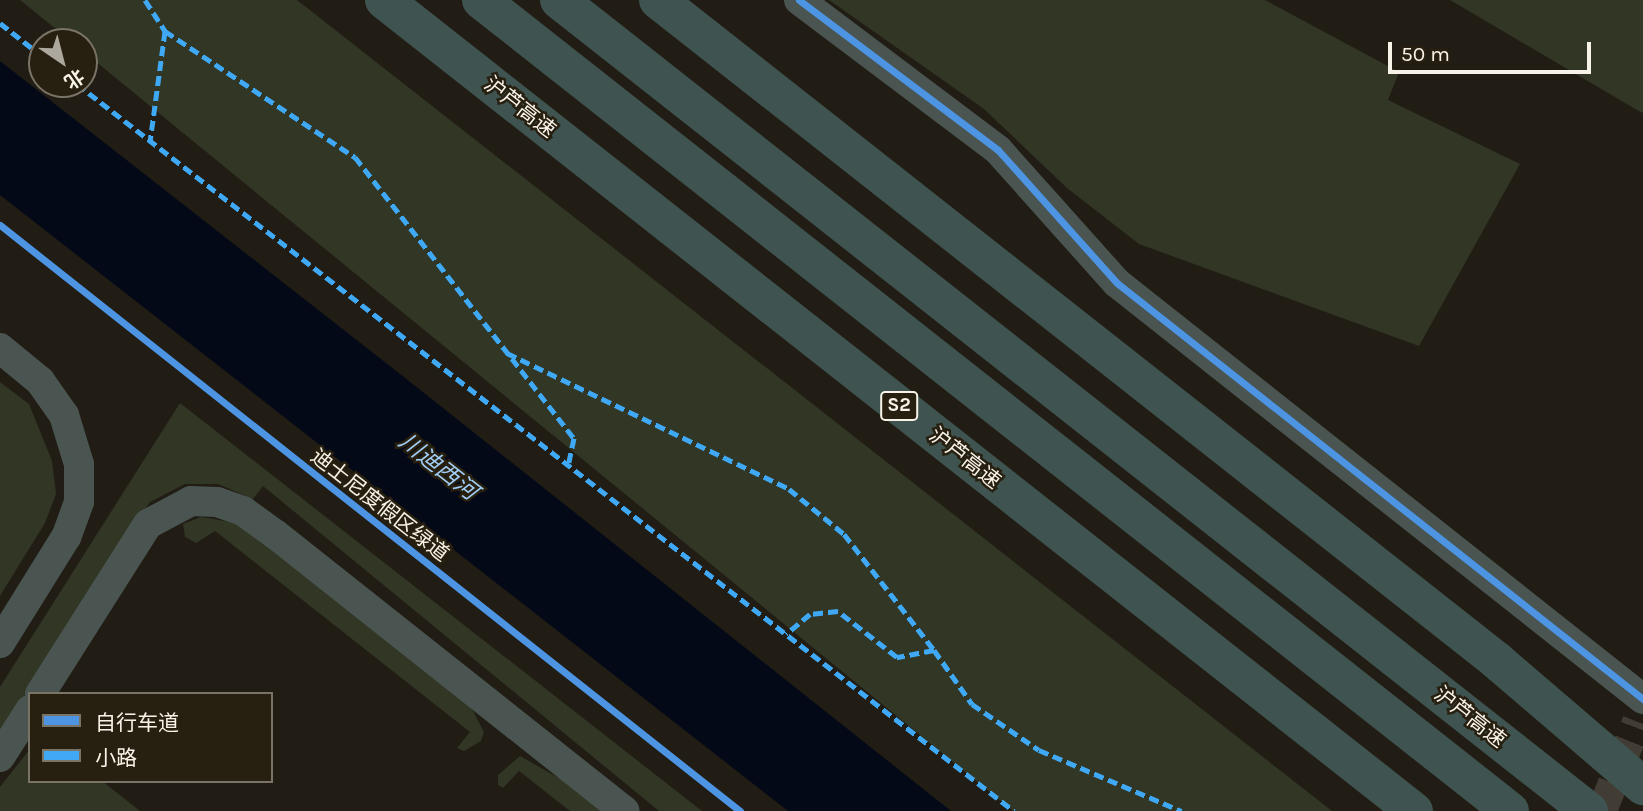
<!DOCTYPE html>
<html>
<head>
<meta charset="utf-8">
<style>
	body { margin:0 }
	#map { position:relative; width:1643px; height:811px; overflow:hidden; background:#211d15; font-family:Karla,"Noto Sans SC",sans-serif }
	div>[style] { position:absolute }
	.green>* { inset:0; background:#313625 }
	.water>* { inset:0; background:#030917 }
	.minor-tunnel>* { height:30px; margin-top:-15px; transform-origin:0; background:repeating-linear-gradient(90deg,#413d35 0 30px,transparent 0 45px) }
	.minor>* { height:30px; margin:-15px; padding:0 15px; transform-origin:15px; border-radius:15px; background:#4a5551 }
	.highway>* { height:38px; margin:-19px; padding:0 19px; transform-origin:19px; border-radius:19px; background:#3f5350 }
	.quiet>* { height:5px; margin-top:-2.5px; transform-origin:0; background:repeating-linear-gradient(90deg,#3fa9f5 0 10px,transparent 0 15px) }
	.cycleway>* { height:7px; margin:-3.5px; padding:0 3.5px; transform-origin:3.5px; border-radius:3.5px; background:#4d94e3 }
	span { translate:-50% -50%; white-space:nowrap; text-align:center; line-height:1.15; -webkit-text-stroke:5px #271f0f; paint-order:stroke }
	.shield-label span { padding:2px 5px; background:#271f0f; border:2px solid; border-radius:5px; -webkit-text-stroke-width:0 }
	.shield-label { font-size:19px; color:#f7f3e8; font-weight:700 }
	.street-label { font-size:21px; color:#f7f3e8 }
	.water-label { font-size:23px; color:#a1cef6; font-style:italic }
	.legend { position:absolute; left:28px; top:692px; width:245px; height:91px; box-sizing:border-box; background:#271f0f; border:2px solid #7a7466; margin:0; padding:9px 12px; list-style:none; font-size:21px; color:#f7f3e8 }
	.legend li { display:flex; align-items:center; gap:14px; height:35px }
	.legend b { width:35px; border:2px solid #7a7466 }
	.north { position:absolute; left:28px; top:28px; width:70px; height:70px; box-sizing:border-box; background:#271f0f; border:2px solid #7a7466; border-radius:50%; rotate:145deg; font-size:19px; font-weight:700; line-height:28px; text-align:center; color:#f7f3e8 }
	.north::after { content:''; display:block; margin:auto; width:24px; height:32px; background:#aca89e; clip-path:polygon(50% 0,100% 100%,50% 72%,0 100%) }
	.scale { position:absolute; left:1388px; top:42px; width:203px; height:32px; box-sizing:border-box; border:4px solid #f7f3e8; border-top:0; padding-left:9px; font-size:21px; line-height:24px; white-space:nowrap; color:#f7f3e8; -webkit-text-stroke:5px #271f0f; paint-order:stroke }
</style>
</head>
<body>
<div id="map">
	<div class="green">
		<div style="clip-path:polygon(20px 0,297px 0,1332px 811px,1013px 811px,84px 52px,84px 42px,72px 42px)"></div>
		<div style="clip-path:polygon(829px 0,1265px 0,1399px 72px,1388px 100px,1520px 164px,1419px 346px,1139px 244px,1067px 188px,984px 109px)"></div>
		<div style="clip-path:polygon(1450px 0,1643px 0,1643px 113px,1637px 110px)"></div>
		<div style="clip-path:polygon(0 382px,29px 404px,52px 461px,56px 494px,45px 523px,0 596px)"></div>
		<div style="clip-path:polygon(180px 403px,702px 811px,659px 811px,263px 486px,253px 499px,218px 484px,185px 484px,150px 502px,0 734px,0 687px)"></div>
		<div style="clip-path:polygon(201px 517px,231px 522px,250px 533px,471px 707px,484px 732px,481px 741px,464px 751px,457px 748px,470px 732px,215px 531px,196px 543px,185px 537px,183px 524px)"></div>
		<div style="clip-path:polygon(30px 749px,30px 781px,102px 781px,140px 811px,0 811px,0 787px)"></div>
		<div style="clip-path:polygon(520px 756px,573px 786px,604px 811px,570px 811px,519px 771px,503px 788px,498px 785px,498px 775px)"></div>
	</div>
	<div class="water">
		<div style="clip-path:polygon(0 61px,409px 381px,951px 811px,788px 811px,0 195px)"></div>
	</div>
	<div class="minor-tunnel">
		<div style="left:1602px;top:811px;width:96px;rotate:-68.5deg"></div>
	</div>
	<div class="minor">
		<div style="left:799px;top:0;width:249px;rotate:37deg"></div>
		<div style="left:998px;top:150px;width:178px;rotate:48.2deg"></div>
		<div style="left:1117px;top:283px;width:671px;rotate:38.34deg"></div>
		<div style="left:0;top:348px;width:52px;rotate:39.5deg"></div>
		<div style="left:40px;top:381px;width:42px;rotate:54.8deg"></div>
		<div style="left:64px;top:415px;width:51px;rotate:73deg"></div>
		<div style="left:79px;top:464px;width:38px;rotate:90deg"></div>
		<div style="left:79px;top:502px;width:37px;rotate:110deg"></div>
		<div style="left:66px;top:537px;width:125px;rotate:121.9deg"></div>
		<div style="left:40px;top:694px;width:201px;rotate:-57.6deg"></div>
		<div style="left:148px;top:524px;width:49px;rotate:-28.1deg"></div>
		<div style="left:191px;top:501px;width:26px;rotate:2deg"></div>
		<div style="left:217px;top:502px;width:28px;rotate:19deg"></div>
		<div style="left:243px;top:511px;width:39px;rotate:36deg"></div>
		<div style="left:275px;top:534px;width:446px;rotate:38.4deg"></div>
		<div style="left:0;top:757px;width:56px;rotate:-57.4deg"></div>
	</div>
	<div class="highway">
		<div style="left:384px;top:0;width:1311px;rotate:38.22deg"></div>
		<div style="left:481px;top:0;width:1310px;rotate:38.24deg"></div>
		<div style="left:559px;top:0;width:1311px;rotate:38.22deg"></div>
		<div style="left:658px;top:0;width:1067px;rotate:38.22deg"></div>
		<div style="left:1496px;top:660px;width:194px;rotate:40.6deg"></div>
	</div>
	<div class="quiet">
		<div style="left:145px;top:0;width:37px;rotate:57deg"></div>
		<div style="left:165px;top:31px;width:112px;rotate:97.7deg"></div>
		<div style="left:0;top:23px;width:53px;rotate:38.2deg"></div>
		<div style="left:165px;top:31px;width:228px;rotate:33.6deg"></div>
		<div style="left:355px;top:157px;width:356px;rotate:52.1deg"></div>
		<div style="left:574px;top:438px;width:29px;rotate:102deg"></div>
		<div style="left:77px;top:84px;width:1186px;rotate:37.81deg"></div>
		<div style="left:507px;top:353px;width:313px;rotate:25.7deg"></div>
		<div style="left:789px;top:489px;width:71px;rotate:39.3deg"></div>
		<div style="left:844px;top:534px;width:147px;rotate:52.2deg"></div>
		<div style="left:934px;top:650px;width:38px;rotate:169deg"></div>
		<div style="left:897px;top:657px;width:75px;rotate:-142.1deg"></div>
		<div style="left:838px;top:611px;width:28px;rotate:174deg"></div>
		<div style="left:810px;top:614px;width:31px;rotate:140deg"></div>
		<div style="left:934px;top:650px;width:66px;rotate:54.9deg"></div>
		<div style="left:972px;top:704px;width:81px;rotate:34.5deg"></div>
		<div style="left:1039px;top:750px;width:155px;rotate:23.2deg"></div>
	</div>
	<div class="cycleway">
		<div style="left:799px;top:0;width:249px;rotate:37deg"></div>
		<div style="left:998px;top:150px;width:178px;rotate:48.2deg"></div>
		<div style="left:1117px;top:283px;width:671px;rotate:38.34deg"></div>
		<div style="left:0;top:225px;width:944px;rotate:38.38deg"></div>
	</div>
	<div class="shield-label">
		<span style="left:899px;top:406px">S2</span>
	</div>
	<div class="street-label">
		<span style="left:520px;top:107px;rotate:38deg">沪芦高速</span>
		<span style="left:965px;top:458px;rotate:38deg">沪芦高速</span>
		<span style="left:380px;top:505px;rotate:38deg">迪士尼度假区绿道</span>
		<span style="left:1470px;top:717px;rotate:38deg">沪芦高速</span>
	</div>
	<div class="water-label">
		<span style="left:438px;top:467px;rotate:38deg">川迪西河</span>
	</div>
	<ul class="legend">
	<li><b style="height:9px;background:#4d94e3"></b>自行车道</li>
	<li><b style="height:9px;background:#3fa9f5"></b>小路</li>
	</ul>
	<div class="north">北</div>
	<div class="scale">50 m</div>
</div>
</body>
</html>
